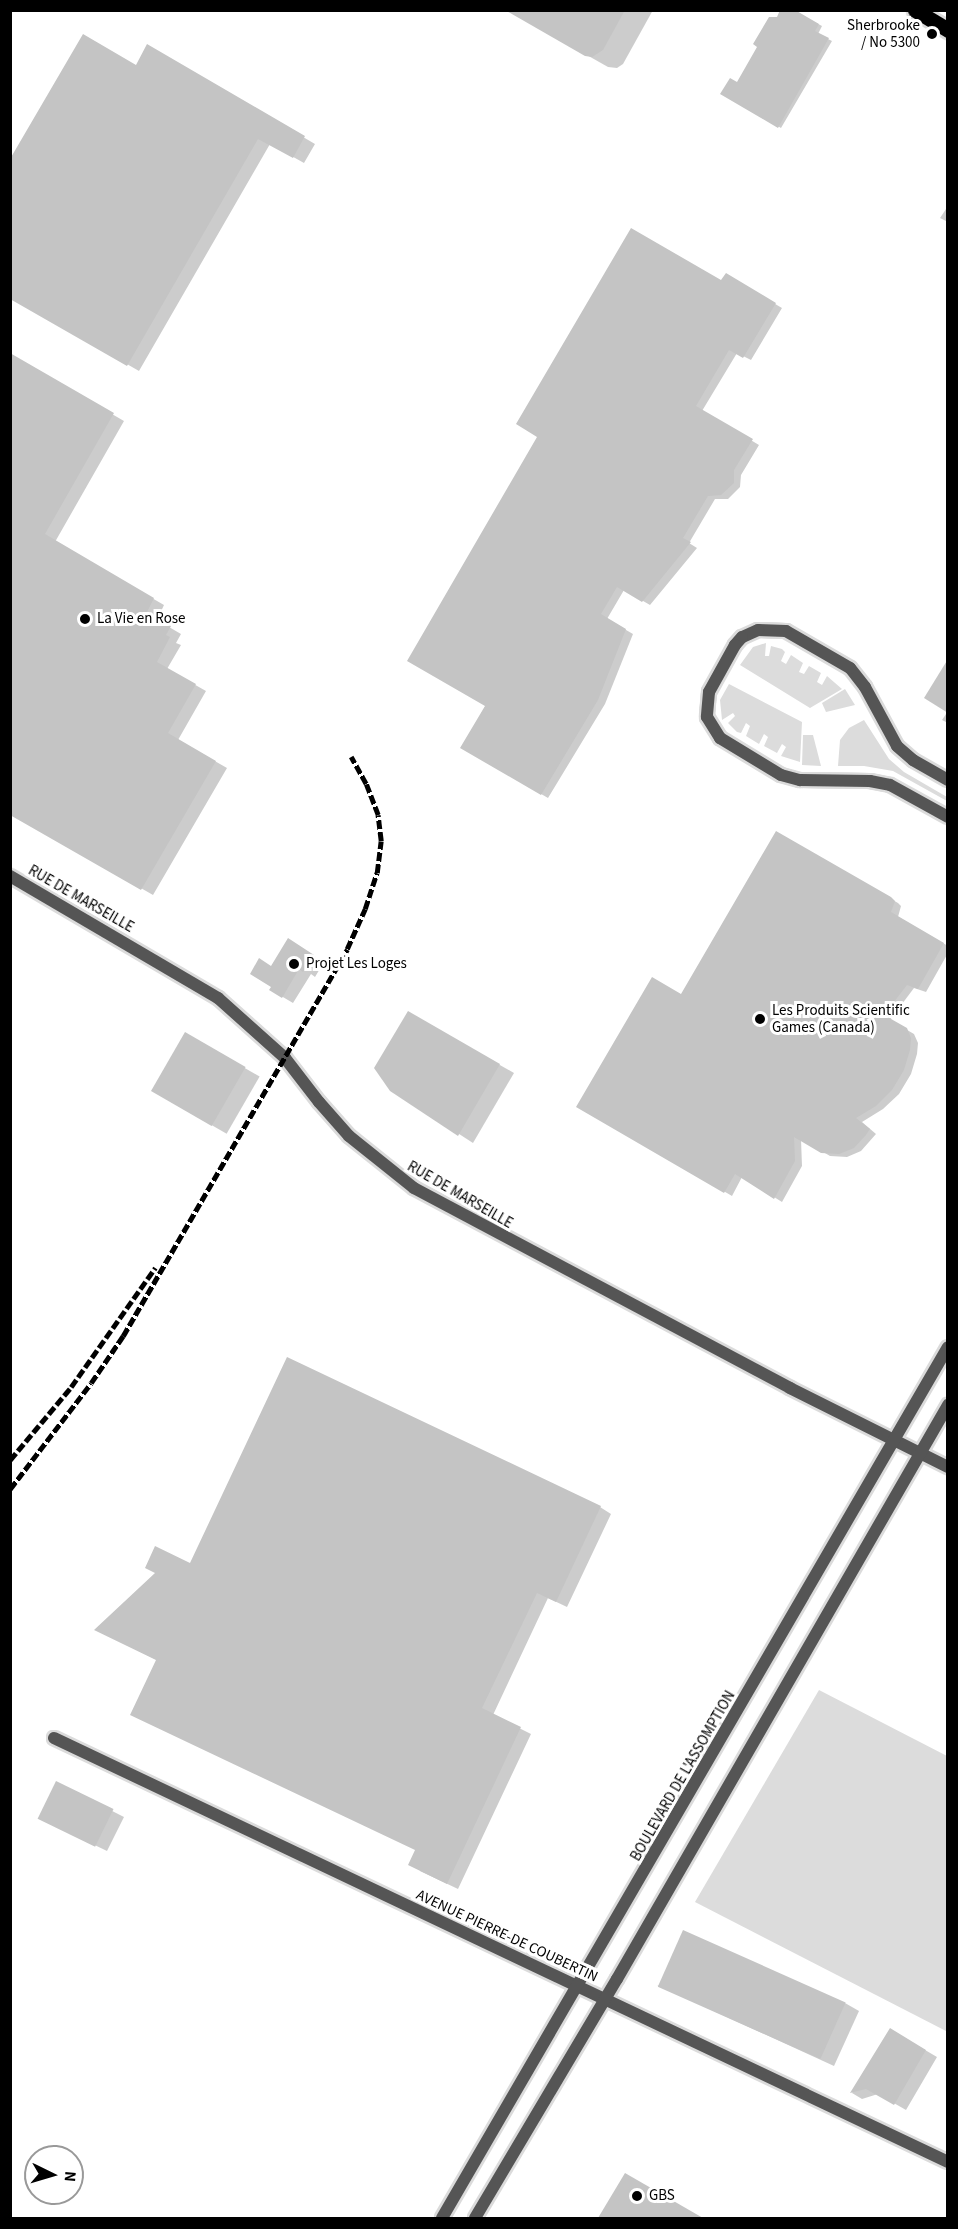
<!DOCTYPE html>
<html>
<head>
<meta charset="utf-8">
<style>
	body { margin:0 }
	#map { position:relative; width:958px; height:2229px; overflow:hidden; background:#fff; font-family:"Source Sans 3",sans-serif }
	div>[style] { position:absolute }
	.green>* { inset:0; background:#dcdcdc }
	.shadow>* { inset:0; background:#0003; transform-origin:0 0 }
	.building>* { inset:0; background:#c4c4c4; transform-origin:0 0 }
	.roads { filter:drop-shadow(2px 0 #dbdbdb) drop-shadow(-2px 0 #dbdbdb) drop-shadow(0 2px #dbdbdb) drop-shadow(0 -2px #dbdbdb) }
	.minor>* { height:12px; margin:-6px; padding:0 6px; transform-origin:6px; border-radius:6px; background:#555 }
	.tertiary>* { height:12px; margin:-6px; padding:0 6px; transform-origin:6px; border-radius:6px; background:#555 }
	.primary>* { height:15px; margin:-7.5px; padding:0 7.5px; transform-origin:7.5px; border-radius:7.5px; background:#000 }
	.rail>* { height:4.5px; margin-top:-2.25px; transform-origin:0; background:repeating-linear-gradient(90deg,#000 0 9px,transparent 0 12px) }
	.dots>* { width:16px; height:16px; translate:-50% -50%; box-sizing:border-box; border:3px solid #fff; border-radius:50% }
	span { translate:-50% -50%; white-space:nowrap; text-align:center; line-height:1.15; -webkit-text-stroke:6px #fff; paint-order:stroke }
	.poi-label { font-size:15px; color:#000 }
	.right { translate:-100% -50%; text-align:right }
	.left { translate:0 -50%; text-align:left }
	.street-label { font-size:15px; color:#000 }
	.frame { position:absolute; inset:0; border:12px solid #000; pointer-events:none }
	.north { position:absolute; left:24px; top:2145px; width:60px; height:60px; box-sizing:border-box; background:#fff; border:2px solid #999; border-radius:50%; rotate:95deg; font-size:16px; font-weight:700; line-height:24px; text-align:center; color:#000 }
	.north::after { content:''; display:block; margin:auto; width:21px; height:27px; background:#000; clip-path:polygon(50% 0,100% 100%,50% 72%,0 100%) }
</style>
</head>
<body>
<div id="map">
	<div class="green">
		<div style="clip-path:polygon(766px 643px,765px 656px,769px 656px,771px 646px,782px 649px,785px 652px,781px 661px,786px 664px,791px 655px,803px 663px,799px 672px,804px 674px,809px 666px,821px 673px,817px 682px,822px 685px,827px 676px,842px 689px,810px 708px,740px 665px,753px 647px)"></div>
		<div style="clip-path:polygon(729px 684px,802px 722px,800px 762px,781px 756px,786px 747px,782px 744px,777px 753px,764px 746px,768px 737px,764px 734px,759px 744px,746px 736px,750px 726px,746px 723px,741px 733px,737px 732px,728px 723px,735px 716px,733px 713px,722px 720px,720px 700px)"></div>
		<div style="clip-path:polygon(845px 689px,855px 705px,826px 712px,822px 703px)"></div>
		<div style="clip-path:polygon(864px 720px,889px 759px,904px 772px,947px 797px,947px 801px,893px 771px,864px 766px,838px 766px,840px 740px,849px 728px)"></div>
		<div style="clip-path:polygon(803px 735px,813px 735px,821px 766px,802px 765px)"></div>
		<div style="clip-path:polygon(819px 1690px,947px 1756px,946px 2031px,695px 1902px)"></div>
	</div>
	<div class="shadow">
		<div style="clip-path:polygon(507px 10px,653px 10px,623px 64px,617px 68px,608px 67px)"></div>
		<div style="clip-path:polygon(792px 10px,822px 26px,818px 34px,832px 41px,781px 128px,722px 94px,737px 84px,778px 18px)"></div>
		<div style="clip-path:polygon(148px 46px,315px 144px,304px 163px,270px 144px,139px 371px,10px 297px)"></div>
		<div style="clip-path:polygon(948px 206px,948px 222px,940px 218px)"></div>
		<div style="clip-path:polygon(726px 275px,782px 308px,751px 360px,737px 353px,702px 411px,759px 445px,741px 475px,740px 487px,728px 499px,715px 499px,689px 543px,697px 548px,650px 605px,624px 590px,607px 619px,633px 634px,605px 704px,548px 798px,462px 748px)"></div>
		<div style="clip-path:polygon(10px 355px,124px 421px,55px 542px,164px 605px,157px 620px,181px 634px,176px 643px,181px 645px,167px 669px,206px 691px,178px 740px,227px 768px,153px 895px,10px 813px)"></div>
		<div style="clip-path:polygon(948px 711px,948px 723px,942px 720px)"></div>
		<div style="clip-path:polygon(777px 833px,898px 903px,901px 906px,898px 917px,948px 946px,948px 953px,926px 992px,914px 988px,890px 1020px,914px 1034px,918px 1043px,917px 1054px,911px 1074px,899px 1094px,883px 1109px,862px 1122px,876px 1134px,861px 1151px,847px 1157px,830px 1156px,801px 1139px,802px 1166px,782px 1202px,742px 1177px,732px 1196px,578px 1106px,681px 996px)"></div>
		<div style="clip-path:polygon(288px 940px,324px 962px,315px 977px,311px 974px,293px 1003px,271px 990px,272px 967px)"></div>
		<div style="clip-path:polygon(408px 1013px,514px 1073px,473px 1143px,391px 1090px)"></div>
		<div style="left:186px;top:1034px;width:85px;height:66px;rotate:30deg"></div>
		<div style="clip-path:polygon(600px 1507px,611px 1514px,567px 1607px,548px 1598px,493px 1715px,531px 1734px,458px 1889px,420px 1871px,417px 1850px,157px 1660px,96px 1630px,191px 1565px)"></div>
		<div style="clip-path:polygon(57px 1783px,124px 1817px,107px 1851px,51px 1824px)"></div>
		<div style="clip-path:polygon(657px 1985px,845px 2003px,859px 2011px,834px 2066px)"></div>
		<div style="clip-path:polygon(891px 2030px,937px 2057px,906px 2110px,878px 2094px,862px 2099px,852px 2093px)"></div>
		<div style="clip-path:polygon(625px 2175px,700px 2218px,600px 2218px)"></div>
	</div>
	<div class="building">
		<div style="clip-path:polygon(505px 10px,625px 10px,603px 50px,592px 57px,585px 56px)"></div>
		<div style="clip-path:polygon(780px 10px,795px 10px,819px 24px,815px 31px,829px 38px,778px 128px,720px 94px,730px 78px,737px 82px,757px 47px,753px 44px,769px 17px,777px 17px)"></div>
		<div style="clip-path:polygon(83px 34px,136px 65px,147px 44px,305px 136px,293px 158px,258px 139px,127px 366px,10px 299px,10px 159px)"></div>
		<div style="clip-path:polygon(631px 228px,721px 280px,726px 273px,776px 303px,743px 358px,729px 350px,696px 406px,753px 439px,734px 470px,734px 483px,721px 495px,708px 496px,683px 538px,691px 542px,642px 602px,617px 587px,601px 614px,626px 629px,598px 700px,541px 795px,460px 748px,485px 706px,407px 661px,537px 437px,516px 424px)"></div>
		<div style="clip-path:polygon(10px 353px,114px 413px,45px 534px,154px 598px,147px 612px,171px 626px,166px 635px,170px 637px,157px 662px,196px 684px,168px 733px,216px 761px,141px 890px,10px 815px)"></div>
		<div style="clip-path:polygon(948px 659px,948px 713px,924px 698px)"></div>
		<div style="clip-path:polygon(776px 831px,891px 897px,895px 901px,891px 912px,944px 943px,918px 989px,907px 985px,884px 1015px,907px 1028px,911px 1038px,910px 1050px,904px 1070px,892px 1090px,876px 1106px,856px 1118px,870px 1129px,866px 1135px,854px 1148px,839px 1154px,821px 1153px,794px 1137px,795px 1161px,774px 1199px,735px 1174px,724px 1193px,576px 1107px,652px 977px,681px 994px)"></div>
		<div style="clip-path:polygon(288px 938px,314px 955px,303px 972px,299px 969px,282px 998px,269px 990px,271px 987px,250px 974px,259px 958px,271px 966px)"></div>
		<div style="clip-path:polygon(408px 1011px,500px 1064px,458px 1136px,390px 1091px,374px 1068px)"></div>
		<div style="left:185px;top:1032px;width:70px;height:68px;rotate:30deg"></div>
		<div style="clip-path:polygon(287px 1357px,601px 1506px,556px 1602px,537px 1593px,482px 1708px,521px 1727px,447px 1884px,408px 1865px,415px 1850px,130px 1715px,156px 1660px,94px 1630px,155px 1573px,145px 1568px,155px 1546px,190px 1563px)"></div>
		<div style="left:56px;top:1781px;width:64px;height:42px;rotate:26deg"></div>
		<div style="left:683px;top:1930px;width:178px;height:62px;rotate:24deg"></div>
		<div style="clip-path:polygon(890px 2028px,926px 2050px,894px 2105px,866px 2089px,850px 2093px)"></div>
		<div style="clip-path:polygon(625px 2173px,703px 2218px,598px 2218px)"></div>
	</div>
	<div class="roads">
		<div class="minor">
			<div style="left:948px;top:780px;width:40px;rotate:-150.3deg"></div>
			<div style="left:913px;top:760px;width:21px;rotate:-139deg"></div>
			<div style="left:897px;top:746px;width:67px;rotate:-118.5deg"></div>
			<div style="left:865px;top:687px;width:24px;rotate:-128deg"></div>
			<div style="left:850px;top:668px;width:74px;rotate:-150deg"></div>
			<div style="left:786px;top:631px;width:28px;rotate:-178deg"></div>
			<div style="left:758px;top:630px;width:17px;rotate:156deg"></div>
			<div style="left:742px;top:637px;width:11px;rotate:131deg"></div>
			<div style="left:735px;top:645px;width:54px;rotate:119deg"></div>
			<div style="left:709px;top:692px;width:25px;rotate:95deg"></div>
			<div style="left:707px;top:717px;width:25px;rotate:58deg"></div>
			<div style="left:720px;top:738px;width:71px;rotate:31.2deg"></div>
			<div style="left:781px;top:775px;width:20px;rotate:15deg"></div>
			<div style="left:800px;top:780px;width:70px;rotate:0.8deg"></div>
			<div style="left:870px;top:781px;width:20px;rotate:11deg"></div>
			<div style="left:890px;top:785px;width:66px;rotate:28.9deg"></div>
			<div style="left:10px;top:876px;width:241px;rotate:30.4deg"></div>
			<div style="left:218px;top:998px;width:90px;rotate:41.8deg"></div>
			<div style="left:285px;top:1058px;width:56px;rotate:52.3deg"></div>
			<div style="left:319px;top:1102px;width:45px;rotate:48.6deg"></div>
			<div style="left:349px;top:1136px;width:83px;rotate:38.7deg"></div>
			<div style="left:414px;top:1188px;width:426px;rotate:28deg"></div>
			<div style="left:790px;top:1388px;width:177px;rotate:26.6deg"></div>
		</div>
		<div class="tertiary">
			<div style="left:54px;top:1738px;width:989px;rotate:25.37deg"></div>
			<div style="left:442px;top:2218px;width:1007px;rotate:-59.85deg"></div>
			<div style="left:475px;top:2218px;width:278px;rotate:-59.3deg"></div>
			<div style="left:617px;top:1979px;width:663px;rotate:-60.03deg"></div>
		</div>
		<div class="primary">
			<div style="left:915px;top:10px;width:39px;rotate:31deg"></div>
		</div>
	</div>
	<div class="rail">
		<div style="left:10px;top:1460px;width:95px;rotate:-50.1deg"></div>
		<div style="left:71px;top:1387px;width:146px;rotate:-54.8deg"></div>
		<div style="left:10px;top:1489px;width:133px;rotate:-52.6deg"></div>
		<div style="left:91px;top:1383px;width:57px;rotate:-55.8deg"></div>
		<div style="left:123px;top:1336px;width:447px;rotate:-59.9deg"></div>
		<div style="left:347px;top:949px;width:44px;rotate:-65.8deg"></div>
		<div style="left:365px;top:909px;width:38px;rotate:-72deg"></div>
		<div style="left:377px;top:873px;width:32px;rotate:-83deg"></div>
		<div style="left:381px;top:841px;width:26px;rotate:-97deg"></div>
		<div style="left:378px;top:815px;width:33px;rotate:-111deg"></div>
		<div style="left:366px;top:784px;width:31px;rotate:-119deg"></div>
	</div>
	<div class="dots">
		<div style="left:932px;top:34px;background:#000"></div>
		<div style="left:85px;top:619px;background:#000"></div>
		<div style="left:294px;top:964px;background:#000"></div>
		<div style="left:760px;top:1019px;background:#000"></div>
		<div style="left:637px;top:2196px;background:#000"></div>
	</div>
	<div class="poi-label">
		<span class="right" style="left:920px;top:34px">Sherbrooke<br>/ No 5300</span>
		<span class="left" style="left:97px;top:619px">La Vie en Rose</span>
		<span class="left" style="left:306px;top:964px">Projet Les Loges</span>
		<span class="left" style="left:772px;top:1019px">Les Produits Scientific<br>Games (Canada)</span>
		<span class="left" style="left:649px;top:2196px">GBS</span>
	</div>
	<div class="street-label">
		<span style="left:81px;top:899px;rotate:30deg">RUE DE MARSEILLE</span>
		<span style="left:460px;top:1195px;rotate:30deg">RUE DE MARSEILLE</span>
		<span style="left:683px;top:1776px;rotate:-60deg">BOULEVARD DE L'ASSOMPTION</span>
		<span style="left:507px;top:1936px;rotate:25deg">AVENUE PIERRE-DE COUBERTIN</span>
	</div>
	<div class="frame"></div>
	<div class="north">N</div>
</div>
</body>
</html>
